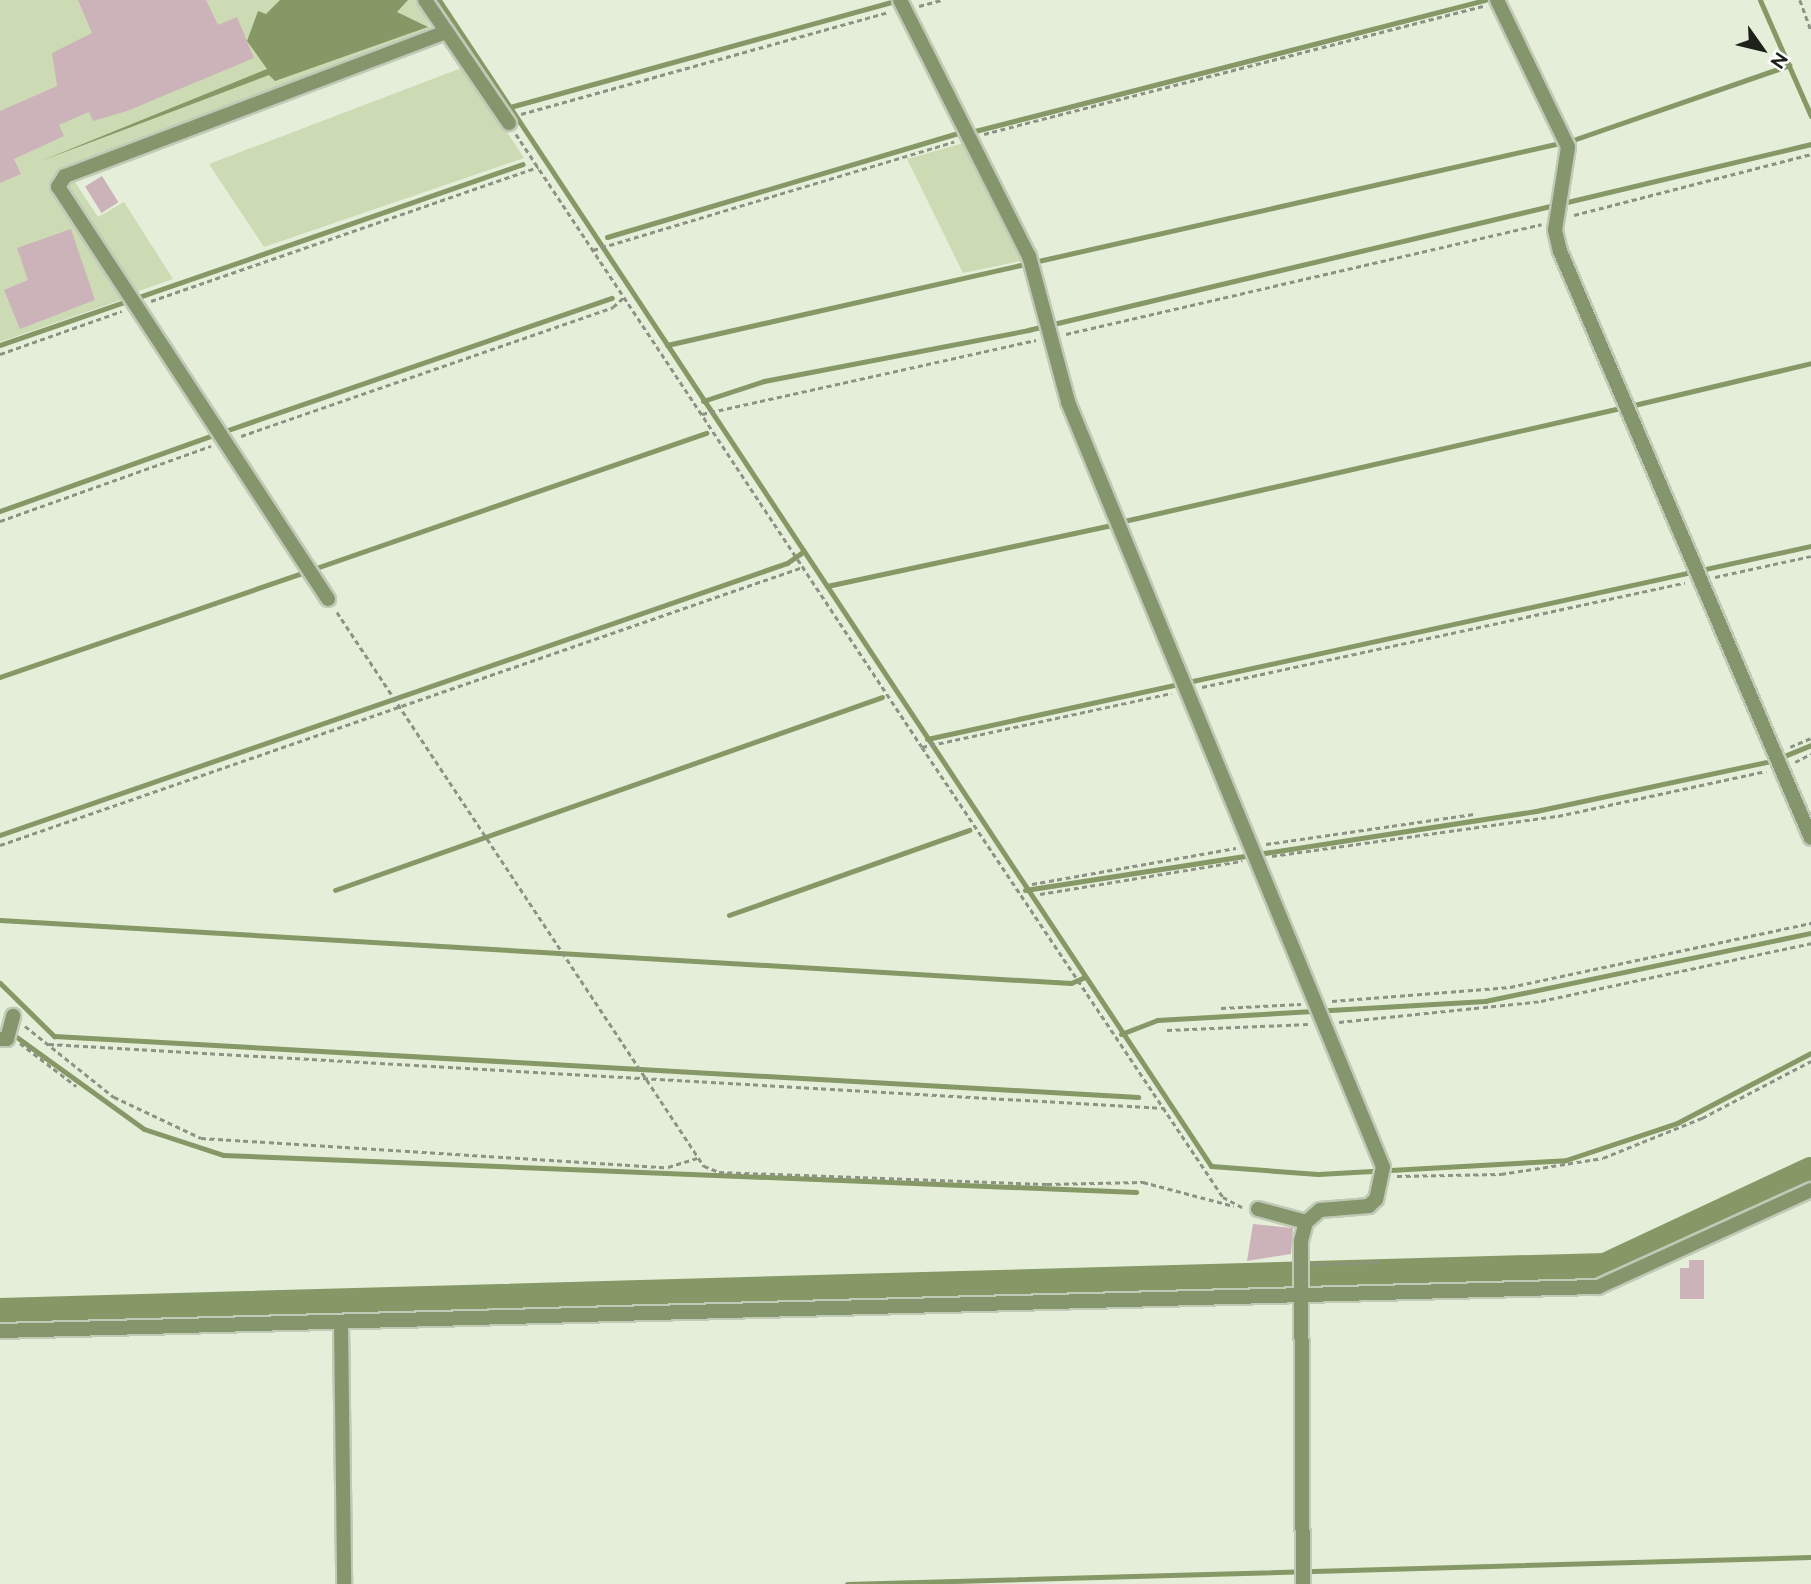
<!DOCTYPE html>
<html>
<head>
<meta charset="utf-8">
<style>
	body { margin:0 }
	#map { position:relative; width:1811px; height:1584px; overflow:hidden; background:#e5eed9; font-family:Raleway,sans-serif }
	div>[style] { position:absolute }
	.green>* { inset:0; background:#ccdbb4 }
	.water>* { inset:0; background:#859865 }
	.stream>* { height:5px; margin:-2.5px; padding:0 2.5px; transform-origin:2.5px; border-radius:2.5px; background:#859865 }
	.river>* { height:30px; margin:-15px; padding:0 15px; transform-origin:15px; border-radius:15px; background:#859865 }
	.building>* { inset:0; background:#ccb3b9; transform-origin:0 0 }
	.path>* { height:2.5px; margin-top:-1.25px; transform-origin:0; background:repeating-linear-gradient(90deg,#8d9384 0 5px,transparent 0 8.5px) }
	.roads { filter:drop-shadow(2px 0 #c1c9b7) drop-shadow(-2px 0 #c1c9b7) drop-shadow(0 2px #c1c9b7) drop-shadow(0 -2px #c1c9b7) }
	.street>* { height:14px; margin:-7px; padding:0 7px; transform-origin:7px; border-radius:7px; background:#85956c }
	span { translate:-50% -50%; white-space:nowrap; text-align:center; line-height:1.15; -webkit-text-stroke:5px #fff; paint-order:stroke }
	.north { position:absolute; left:1727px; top:14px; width:70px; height:70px; -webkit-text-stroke:5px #fff; paint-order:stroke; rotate:124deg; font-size:19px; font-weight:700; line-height:28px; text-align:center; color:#1e211a }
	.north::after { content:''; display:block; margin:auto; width:24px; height:32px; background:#1e211a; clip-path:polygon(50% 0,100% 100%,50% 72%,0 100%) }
</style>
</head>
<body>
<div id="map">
	<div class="green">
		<div style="clip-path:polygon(0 0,415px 0,432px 30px,54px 175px,50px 186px,124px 299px,0 342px)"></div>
		<div style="clip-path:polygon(464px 67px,524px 158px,264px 247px,209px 164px)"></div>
		<div style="clip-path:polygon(964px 143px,1025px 258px,1021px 261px,963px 273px,907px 159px)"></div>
		<div style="clip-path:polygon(73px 179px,98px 217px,124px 202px,173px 279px,133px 293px,67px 196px,65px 184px)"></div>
	</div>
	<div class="water">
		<div style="clip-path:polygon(280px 0,408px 0,397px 12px,428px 27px,275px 81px,269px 75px,41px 161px,267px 69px,247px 41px,258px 11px,266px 14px)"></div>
	</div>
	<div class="stream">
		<div style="left:439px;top:0;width:1398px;rotate:56.49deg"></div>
		<div style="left:1211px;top:1166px;width:107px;rotate:4.3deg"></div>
		<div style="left:1318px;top:1174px;width:248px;rotate:-3.2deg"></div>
		<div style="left:1566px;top:1160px;width:117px;rotate:-18.4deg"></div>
		<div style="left:1677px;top:1123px;width:151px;rotate:-27.6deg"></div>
		<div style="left:1760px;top:0;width:127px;rotate:66.3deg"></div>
		<div style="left:510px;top:107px;width:403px;rotate:-15.4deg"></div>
		<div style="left:971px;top:132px;width:531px;rotate:-14.4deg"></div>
		<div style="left:607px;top:237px;width:367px;rotate:-16.5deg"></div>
		<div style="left:0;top:345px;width:553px;rotate:-19.09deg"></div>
		<div style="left:667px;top:345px;width:929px;rotate:-12.75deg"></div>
		<div style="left:1573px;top:140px;width:229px;rotate:-19.1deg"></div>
		<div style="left:703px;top:401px;width:64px;rotate:-18.2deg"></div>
		<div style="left:764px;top:381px;width:269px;rotate:-10.9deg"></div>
		<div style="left:1028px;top:330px;width:805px;rotate:-13.36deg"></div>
		<div style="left:1634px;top:405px;width:182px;rotate:-13.3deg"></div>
		<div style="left:225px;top:431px;width:409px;rotate:-19deg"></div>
		<div style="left:0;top:511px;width:226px;rotate:-19.6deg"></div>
		<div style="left:1124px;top:521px;width:509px;rotate:-12.83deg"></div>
		<div style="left:316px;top:568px;width:413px;rotate:-19.1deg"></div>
		<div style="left:827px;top:586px;width:290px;rotate:-12.1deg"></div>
		<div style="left:0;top:677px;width:323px;rotate:-19deg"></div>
		<div style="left:927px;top:739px;width:905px;rotate:-12.32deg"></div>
		<div style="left:0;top:835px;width:833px;rotate:-19.07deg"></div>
		<div style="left:787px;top:563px;width:19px;rotate:-35deg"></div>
		<div style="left:335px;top:890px;width:580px;rotate:-19.43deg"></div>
		<div style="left:1025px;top:890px;width:517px;rotate:-8.79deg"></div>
		<div style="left:1536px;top:811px;width:241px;rotate:-12deg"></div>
		<div style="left:1772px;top:761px;width:42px;rotate:-22.3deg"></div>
		<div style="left:729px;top:915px;width:255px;rotate:-19.5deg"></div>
		<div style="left:0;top:920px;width:1073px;rotate:3.37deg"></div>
		<div style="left:1071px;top:983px;width:13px;rotate:-23deg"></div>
		<div style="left:0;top:983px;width:76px;rotate:44.5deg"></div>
		<div style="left:54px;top:1036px;width:1086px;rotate:3.22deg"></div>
		<div style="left:11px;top:1033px;width:164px;rotate:35.8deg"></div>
		<div style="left:144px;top:1129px;width:83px;rotate:18.2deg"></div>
		<div style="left:223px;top:1155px;width:914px;rotate:2.32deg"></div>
		<div style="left:1121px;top:1034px;width:39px;rotate:-21deg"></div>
		<div style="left:1157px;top:1020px;width:329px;rotate:-3.3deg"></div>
		<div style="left:1485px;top:1001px;width:333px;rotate:-11.8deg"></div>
		<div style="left:847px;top:1584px;width:964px;rotate:-1.6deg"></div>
	</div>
	<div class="river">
		<div style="left:0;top:1313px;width:1606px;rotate:-1.61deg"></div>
		<div style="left:1605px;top:1268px;width:227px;rotate:-25deg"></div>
	</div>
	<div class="building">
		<div style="clip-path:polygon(78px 0,206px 0,218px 25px,237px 17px,254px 58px,127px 111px,93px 121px,89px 112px,59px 125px,64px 136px,14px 159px,21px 174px,0 183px,0 111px,57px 86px,52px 53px,92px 33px)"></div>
		<div style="left:102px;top:176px;width:31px;height:20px;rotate:58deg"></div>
		<div style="clip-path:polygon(71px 229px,95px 300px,20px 329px,4px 290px,28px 280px,17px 248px)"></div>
		<div style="clip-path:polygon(1253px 1224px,1293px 1228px,1291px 1254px,1247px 1261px)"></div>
		<div style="clip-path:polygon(1689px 1260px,1704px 1260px,1704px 1299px,1680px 1299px,1680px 1268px,1689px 1268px)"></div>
	</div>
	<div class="path">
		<div style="left:1800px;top:0;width:33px;rotate:70deg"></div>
		<div style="left:919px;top:6px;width:24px;rotate:-15deg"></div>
		<div style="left:521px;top:114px;width:382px;rotate:-15.5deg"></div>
		<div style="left:516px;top:134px;width:735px;rotate:56.48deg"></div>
		<div style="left:922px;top:747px;width:255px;rotate:-12.2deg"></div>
		<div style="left:984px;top:134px;width:515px;rotate:-14.39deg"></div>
		<div style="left:1574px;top:215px;width:245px;rotate:-14.4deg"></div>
		<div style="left:593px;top:250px;width:377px;rotate:-16.7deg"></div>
		<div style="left:151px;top:301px;width:410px;rotate:-19.1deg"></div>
		<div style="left:1066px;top:334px;width:488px;rotate:-13deg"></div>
		<div style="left:0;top:354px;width:129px;rotate:-19.4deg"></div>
		<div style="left:702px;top:414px;width:342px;rotate:-12.5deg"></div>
		<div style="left:241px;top:436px;width:394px;rotate:-19.1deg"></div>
		<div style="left:613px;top:307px;width:15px;rotate:-42deg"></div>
		<div style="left:0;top:521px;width:224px;rotate:-19.6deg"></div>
		<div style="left:1715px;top:577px;width:98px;rotate:-12.3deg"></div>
		<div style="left:337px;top:612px;width:665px;rotate:56.48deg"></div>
		<div style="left:704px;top:1166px;width:16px;rotate:22deg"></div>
		<div style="left:719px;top:1172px;width:328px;rotate:2.1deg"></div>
		<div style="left:1047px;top:1184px;width:96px;rotate:-1.2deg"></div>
		<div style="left:1143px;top:1182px;width:94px;rotate:14.8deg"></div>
		<div style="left:1202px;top:687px;width:494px;rotate:-12.2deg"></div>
		<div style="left:922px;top:747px;width:541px;rotate:56.22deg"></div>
		<div style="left:1223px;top:1197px;width:24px;rotate:28deg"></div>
		<div style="left:1790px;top:747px;width:23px;rotate:-23deg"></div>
		<div style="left:1795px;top:762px;width:18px;rotate:-27deg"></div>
		<div style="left:1266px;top:844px;width:210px;rotate:-8.2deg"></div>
		<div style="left:0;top:845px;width:847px;rotate:-19.1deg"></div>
		<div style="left:1272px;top:856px;width:289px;rotate:-8deg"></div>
		<div style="left:1558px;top:816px;width:213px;rotate:-12.2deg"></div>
		<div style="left:1032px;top:884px;width:207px;rotate:-10deg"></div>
		<div style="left:1040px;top:894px;width:205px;rotate:-9.3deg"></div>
		<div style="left:1332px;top:1001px;width:179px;rotate:-4.5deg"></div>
		<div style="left:1510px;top:987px;width:308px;rotate:-12deg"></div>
		<div style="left:1221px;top:1008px;width:80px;rotate:-2.9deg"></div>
		<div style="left:1339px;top:1022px;width:203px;rotate:-5.9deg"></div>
		<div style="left:1541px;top:1001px;width:276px;rotate:-12.1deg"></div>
		<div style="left:25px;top:1026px;width:114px;rotate:38.6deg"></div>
		<div style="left:114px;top:1097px;width:96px;rotate:25.2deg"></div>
		<div style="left:201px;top:1138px;width:468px;rotate:3.6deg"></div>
		<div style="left:668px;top:1167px;width:31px;rotate:-17deg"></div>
		<div style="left:1167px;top:1030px;width:141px;rotate:-2.4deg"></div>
		<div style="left:20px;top:1043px;width:71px;rotate:37.5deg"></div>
		<div style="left:49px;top:1044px;width:1117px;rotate:3.29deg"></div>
		<div style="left:1397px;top:1176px;width:104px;rotate:-1.1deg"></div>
		<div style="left:1501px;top:1174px;width:103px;rotate:-8.9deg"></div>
		<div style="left:1603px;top:1158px;width:107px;rotate:-22deg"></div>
		<div style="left:1702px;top:1118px;width:123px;rotate:-27.6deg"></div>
		<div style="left:1315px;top:1264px;width:64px;rotate:-1.8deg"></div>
	</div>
	<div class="roads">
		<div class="street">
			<div style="left:425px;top:0;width:149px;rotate:55.7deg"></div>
			<div style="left:900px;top:0;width:287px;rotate:63.3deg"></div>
			<div style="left:1029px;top:256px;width:151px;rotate:75deg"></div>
			<div style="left:1068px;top:402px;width:827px;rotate:67.62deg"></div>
			<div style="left:1383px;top:1167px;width:33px;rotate:102deg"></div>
			<div style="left:1376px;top:1199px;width:10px;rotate:135deg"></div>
			<div style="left:1369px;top:1206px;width:49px;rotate:175.3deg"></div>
			<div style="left:1320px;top:1210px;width:18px;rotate:139deg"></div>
			<div style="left:1306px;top:1222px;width:20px;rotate:105deg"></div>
			<div style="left:1301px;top:1241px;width:343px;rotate:89.7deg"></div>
			<div style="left:1497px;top:0;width:163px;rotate:64.2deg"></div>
			<div style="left:1568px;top:147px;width:84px;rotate:98.9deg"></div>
			<div style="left:1555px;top:230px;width:22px;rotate:77deg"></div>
			<div style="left:1560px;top:251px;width:638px;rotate:66.85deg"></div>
			<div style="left:328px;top:599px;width:493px;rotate:-123.2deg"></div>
			<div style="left:58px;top:187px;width:13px;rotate:-58deg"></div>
			<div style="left:65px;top:176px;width:408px;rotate:-20.7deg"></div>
			<div style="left:0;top:1039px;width:7px"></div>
			<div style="left:7px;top:1039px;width:24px;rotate:-75deg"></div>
			<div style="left:1258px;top:1209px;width:50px;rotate:15.2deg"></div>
			<div style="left:341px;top:1323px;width:261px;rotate:89.3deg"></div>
			<div style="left:0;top:1331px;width:1599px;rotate:-1.58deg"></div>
			<div style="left:1598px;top:1287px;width:234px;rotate:-24.5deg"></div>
		</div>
	</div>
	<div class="north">N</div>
</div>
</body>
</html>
